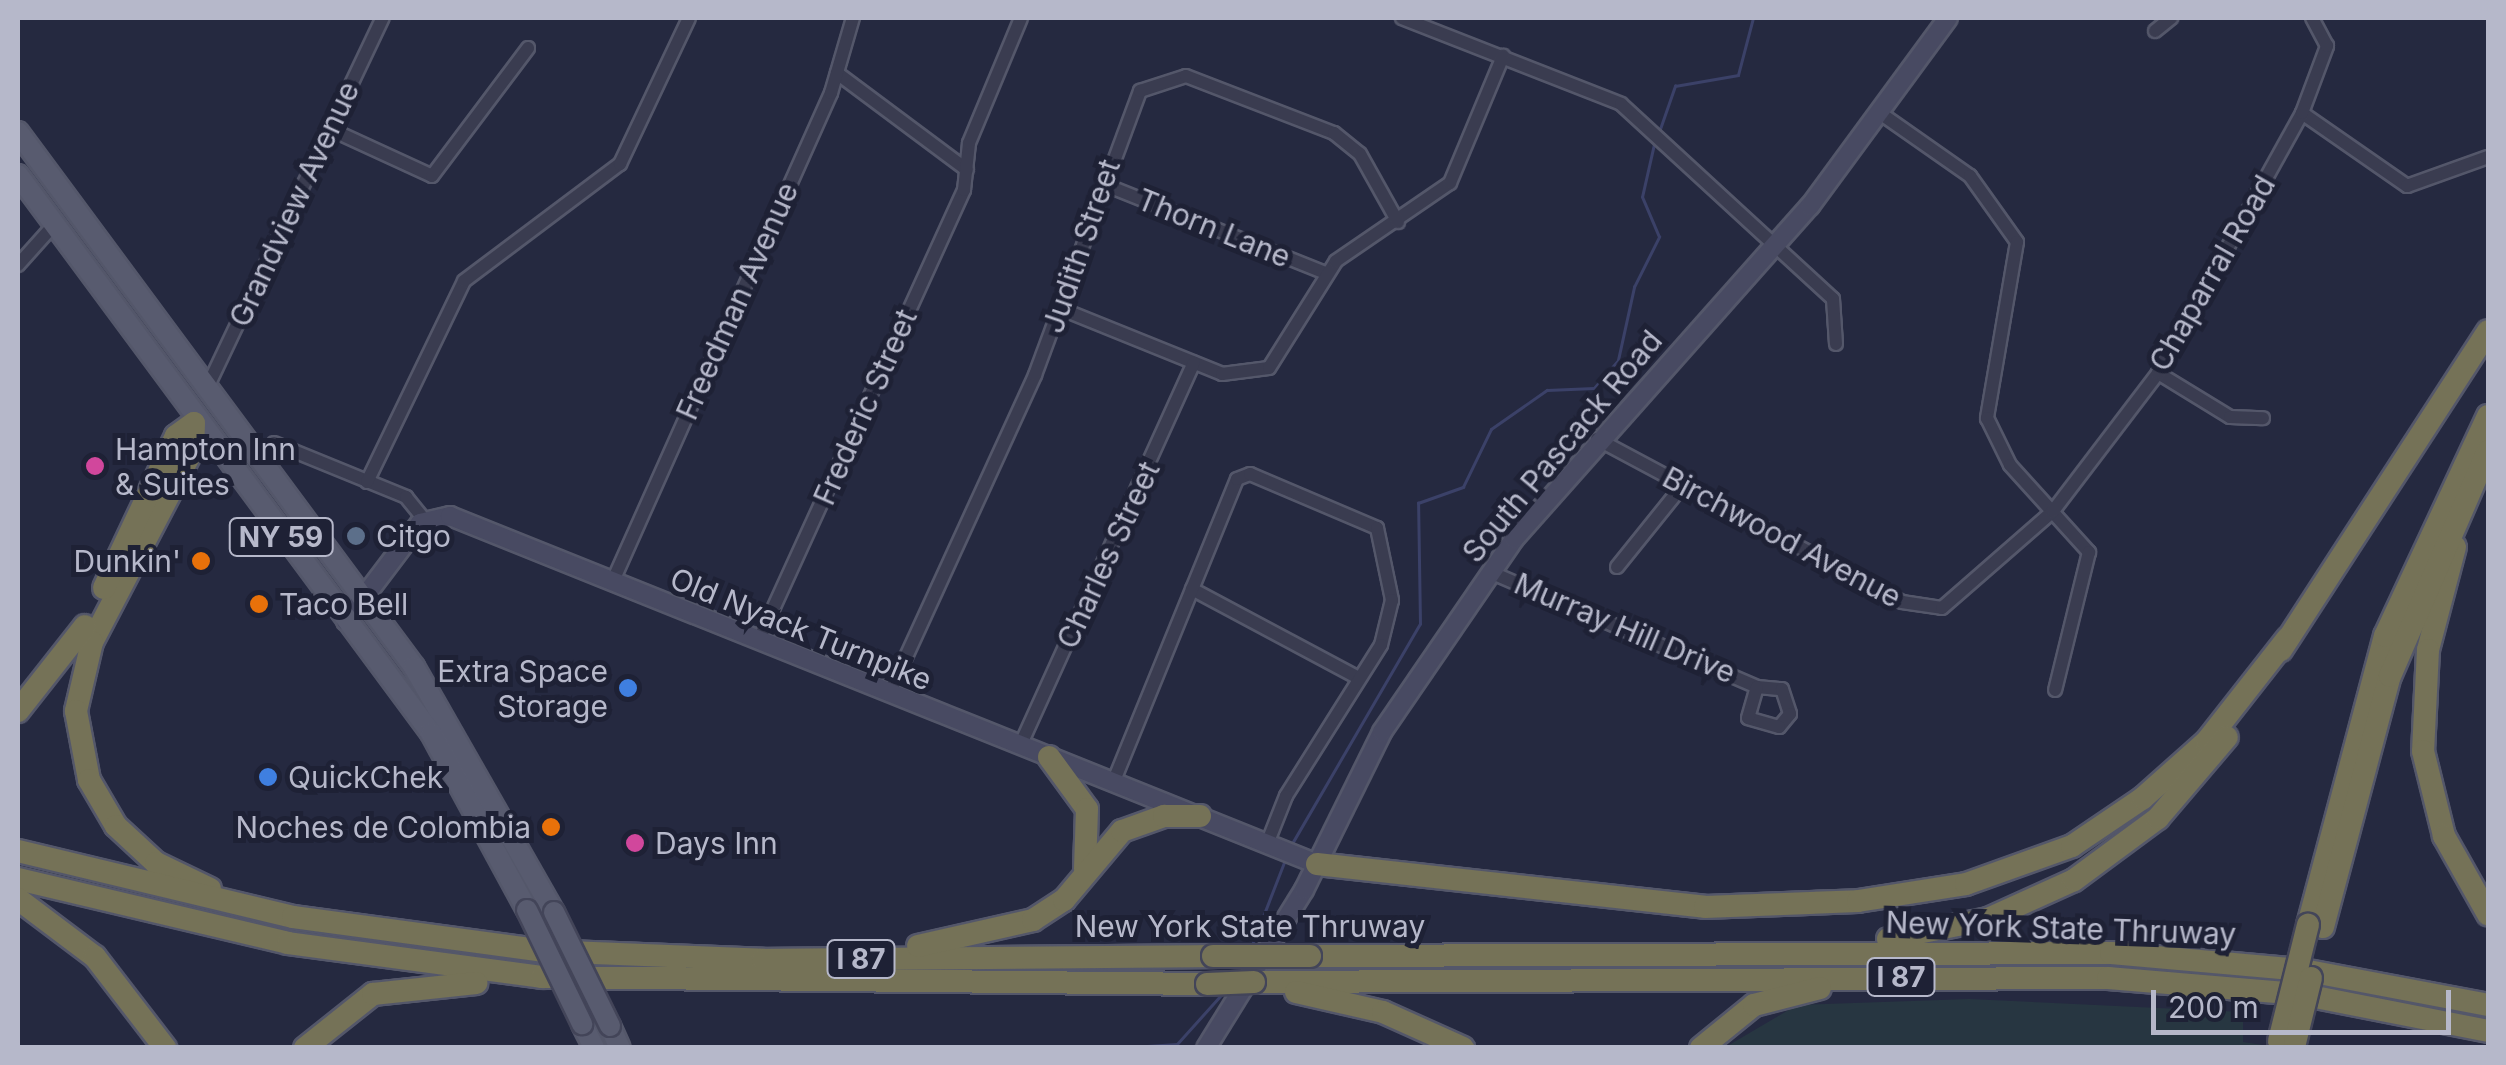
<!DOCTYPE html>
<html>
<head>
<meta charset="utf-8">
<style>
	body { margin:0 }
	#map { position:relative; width:2506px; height:1065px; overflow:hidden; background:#252940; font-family:Inter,sans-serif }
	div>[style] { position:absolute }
	.green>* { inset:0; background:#273641 }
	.stream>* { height:2.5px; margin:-1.25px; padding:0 1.25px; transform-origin:1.25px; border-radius:1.25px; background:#3b4168 }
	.roads { filter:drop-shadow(2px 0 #54576a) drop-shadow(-2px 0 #54576a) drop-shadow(0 2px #54576a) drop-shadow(0 -2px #54576a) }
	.street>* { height:12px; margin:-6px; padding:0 6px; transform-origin:6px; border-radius:6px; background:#3a3c50 }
	.secondary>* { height:18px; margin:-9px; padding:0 9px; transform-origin:9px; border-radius:9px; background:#484a62 }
	.primary>* { height:20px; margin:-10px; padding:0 10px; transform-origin:10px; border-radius:10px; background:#585b6f }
	.highway>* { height:22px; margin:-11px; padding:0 11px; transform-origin:11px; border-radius:11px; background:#757257 }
	.bridges { filter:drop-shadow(2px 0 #434559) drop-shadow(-2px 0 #434559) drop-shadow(0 2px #434559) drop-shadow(0 -2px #434559) }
	.primary-bridge>* { height:20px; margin:-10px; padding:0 10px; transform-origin:10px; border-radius:10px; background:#585b6f }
	.highway-bridge>* { height:22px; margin:-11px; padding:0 11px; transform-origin:11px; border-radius:11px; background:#757257 }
	.dots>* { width:28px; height:28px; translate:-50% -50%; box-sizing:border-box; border:5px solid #1e2135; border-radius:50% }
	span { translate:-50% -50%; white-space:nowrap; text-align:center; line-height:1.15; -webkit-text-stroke:10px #1e2135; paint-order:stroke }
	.shield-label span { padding:2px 8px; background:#1e2135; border:2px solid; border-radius:8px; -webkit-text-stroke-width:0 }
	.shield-label { font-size:28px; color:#b6b8ca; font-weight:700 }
	.street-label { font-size:30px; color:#b6b8ca }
	.poi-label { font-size:30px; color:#b6b8ca }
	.left { translate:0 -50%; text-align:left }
	.right { translate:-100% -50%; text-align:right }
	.frame { position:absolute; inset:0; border:20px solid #b6b8ca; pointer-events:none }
	.scale { position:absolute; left:2151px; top:990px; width:300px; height:45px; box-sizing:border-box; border:5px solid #b6b8ca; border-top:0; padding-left:12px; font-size:30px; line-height:35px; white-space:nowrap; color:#b6b8ca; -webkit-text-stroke:8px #1e2135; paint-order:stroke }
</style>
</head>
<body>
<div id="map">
	<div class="green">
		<div style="clip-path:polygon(1969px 999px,2243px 1012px,2243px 1042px,2263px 1045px,1724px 1048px,1797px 1005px)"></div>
	</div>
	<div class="stream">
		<div style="left:1659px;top:132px;width:49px;rotate:-70.8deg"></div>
		<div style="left:1675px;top:86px;width:64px;rotate:-9.9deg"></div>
		<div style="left:1738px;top:75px;width:59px;rotate:-75.3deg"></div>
		<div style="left:1290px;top:847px;width:258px;rotate:-59.8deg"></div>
		<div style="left:1420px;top:624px;width:121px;rotate:-90.9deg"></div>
		<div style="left:1418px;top:503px;width:48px;rotate:-19.6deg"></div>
		<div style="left:1463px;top:487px;width:64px;rotate:-64.2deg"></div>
		<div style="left:1491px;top:429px;width:68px;rotate:-34.9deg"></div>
		<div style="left:1547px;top:390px;width:47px;rotate:-2.4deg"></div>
		<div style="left:1594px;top:388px;width:37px;rotate:-49deg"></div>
		<div style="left:1618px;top:360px;width:75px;rotate:-77.6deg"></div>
		<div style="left:1634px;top:287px;width:56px;rotate:-63.4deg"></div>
		<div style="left:1659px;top:237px;width:43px;rotate:-113deg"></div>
		<div style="left:1642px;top:197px;width:54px;rotate:-77.2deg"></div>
		<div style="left:1252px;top:945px;width:91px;rotate:-68.8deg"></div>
		<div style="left:1117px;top:1048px;width:60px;rotate:-3.8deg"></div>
		<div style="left:1177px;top:1044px;width:67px;rotate:-48deg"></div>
	</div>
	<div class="roads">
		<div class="street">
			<div style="left:1402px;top:18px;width:235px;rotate:21.4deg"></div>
			<div style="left:1621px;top:104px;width:288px;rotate:42.6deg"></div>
			<div style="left:1833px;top:299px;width:45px;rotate:86.2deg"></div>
			<div style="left:2155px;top:31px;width:21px;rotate:-39deg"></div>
			<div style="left:837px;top:73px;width:162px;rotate:36.7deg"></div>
			<div style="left:1880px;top:113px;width:110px;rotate:35deg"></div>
			<div style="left:1970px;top:176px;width:81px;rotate:54.5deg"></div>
			<div style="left:2017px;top:242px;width:179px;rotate:99.7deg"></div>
			<div style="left:1987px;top:418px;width:52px;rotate:63.9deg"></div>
			<div style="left:2010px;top:465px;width:118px;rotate:47.8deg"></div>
			<div style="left:2089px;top:552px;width:142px;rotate:103.8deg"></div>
			<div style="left:2302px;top:113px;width:128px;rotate:34.8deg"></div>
			<div style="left:2407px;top:186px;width:86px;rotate:-19.7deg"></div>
			<div style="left:330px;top:129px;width:112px;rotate:24.7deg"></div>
			<div style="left:432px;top:176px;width:160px;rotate:-53.1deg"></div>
			<div style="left:1103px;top:184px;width:239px;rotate:21.8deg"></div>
			<div style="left:18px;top:265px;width:52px;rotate:-48.1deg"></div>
			<div style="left:1059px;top:308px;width:176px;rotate:22deg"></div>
			<div style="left:1222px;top:374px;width:47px;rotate:-7.3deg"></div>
			<div style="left:1269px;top:368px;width:126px;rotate:-57.9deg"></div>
			<div style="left:1336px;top:261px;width:138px;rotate:-34.4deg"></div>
			<div style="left:1450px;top:183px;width:138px;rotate:-67.3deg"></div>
			<div style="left:2158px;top:373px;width:84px;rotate:31.4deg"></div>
			<div style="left:2230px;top:417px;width:33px;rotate:2deg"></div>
			<div style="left:206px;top:390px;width:412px;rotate:-64.6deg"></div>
			<div style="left:1597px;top:439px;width:346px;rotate:28.1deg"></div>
			<div style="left:1902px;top:602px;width:40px;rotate:8.5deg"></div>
			<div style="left:1942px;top:608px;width:147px;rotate:-41.1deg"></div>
			<div style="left:2053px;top:511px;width:173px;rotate:-52.7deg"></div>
			<div style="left:2158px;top:373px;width:297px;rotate:-61deg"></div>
			<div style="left:2302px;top:113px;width:72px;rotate:-69.5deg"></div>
			<div style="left:2327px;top:46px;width:32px;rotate:-118deg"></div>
			<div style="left:274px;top:443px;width:143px;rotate:22.2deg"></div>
			<div style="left:406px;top:497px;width:28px;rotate:51deg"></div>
			<div style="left:367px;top:482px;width:223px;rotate:-64.2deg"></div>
			<div style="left:464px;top:281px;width:195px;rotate:-36.9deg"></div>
			<div style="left:620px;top:164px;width:161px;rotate:-64.7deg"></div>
			<div style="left:1617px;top:567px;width:105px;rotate:-51.2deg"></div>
			<div style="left:1490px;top:572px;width:291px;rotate:23.3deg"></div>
			<div style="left:1757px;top:687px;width:25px;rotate:5deg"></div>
			<div style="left:1782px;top:689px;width:26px;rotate:72deg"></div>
			<div style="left:1790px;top:714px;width:17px;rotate:130deg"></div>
			<div style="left:1779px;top:727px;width:32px;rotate:-164deg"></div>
			<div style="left:1748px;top:718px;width:32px;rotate:-74deg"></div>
			<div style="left:612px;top:583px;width:537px;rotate:-65.92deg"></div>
			<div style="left:831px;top:93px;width:78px;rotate:-73.7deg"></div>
			<div style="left:1192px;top:589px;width:189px;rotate:28.1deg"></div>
			<div style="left:758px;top:642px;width:497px;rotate:-65.5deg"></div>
			<div style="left:964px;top:190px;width:47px;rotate:-83.9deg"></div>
			<div style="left:969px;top:143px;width:135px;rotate:-67.4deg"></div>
			<div style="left:889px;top:694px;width:351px;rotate:-65.4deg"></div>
			<div style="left:1035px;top:375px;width:303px;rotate:-69.7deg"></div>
			<div style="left:1140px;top:91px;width:48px;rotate:-18.1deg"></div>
			<div style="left:1186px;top:76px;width:159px;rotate:21.1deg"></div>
			<div style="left:1334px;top:133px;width:33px;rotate:39deg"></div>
			<div style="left:1360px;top:154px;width:78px;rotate:60.8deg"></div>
			<div style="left:1020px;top:746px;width:421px;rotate:-65.6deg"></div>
			<div style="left:1113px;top:783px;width:328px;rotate:-67.8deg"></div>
			<div style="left:1237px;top:479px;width:14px;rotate:-21deg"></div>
			<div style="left:1250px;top:474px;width:138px;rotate:23deg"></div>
			<div style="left:1377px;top:528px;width:74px;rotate:78.2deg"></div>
			<div style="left:1392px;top:600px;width:46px;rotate:103.7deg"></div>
			<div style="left:1381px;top:645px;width:178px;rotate:122.2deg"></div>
			<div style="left:1286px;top:796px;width:52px;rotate:111.6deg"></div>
		</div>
		<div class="secondary">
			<div style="left:346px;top:621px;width:123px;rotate:-52.9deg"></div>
			<div style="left:420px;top:523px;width:31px;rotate:-13deg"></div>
			<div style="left:450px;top:516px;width:934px;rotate:21.87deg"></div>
			<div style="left:1206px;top:1048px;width:186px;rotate:-58.2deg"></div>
			<div style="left:1304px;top:890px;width:176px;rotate:-63.7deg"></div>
			<div style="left:1382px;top:732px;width:234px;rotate:-55.6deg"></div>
			<div style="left:1514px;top:539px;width:446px;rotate:-48.4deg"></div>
			<div style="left:1810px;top:206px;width:233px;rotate:-53.7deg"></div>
		</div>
		<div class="primary">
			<div style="left:18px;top:132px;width:666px;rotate:53.49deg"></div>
			<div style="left:414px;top:667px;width:282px;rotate:60.3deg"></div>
			<div style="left:18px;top:175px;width:694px;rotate:53.49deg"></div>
			<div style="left:431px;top:733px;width:201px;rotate:61.5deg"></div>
			<div style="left:582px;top:1024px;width:27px;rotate:63deg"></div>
			<div style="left:610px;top:1026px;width:24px;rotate:66deg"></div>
		</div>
		<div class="highway">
			<div style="left:194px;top:423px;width:26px;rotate:92deg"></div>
			<div style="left:193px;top:449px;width:218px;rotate:117.6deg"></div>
			<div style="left:92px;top:642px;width:71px;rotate:103.1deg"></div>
			<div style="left:76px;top:711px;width:70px;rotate:79.3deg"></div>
			<div style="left:89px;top:780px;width:53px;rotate:59.6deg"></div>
			<div style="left:116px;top:826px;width:54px;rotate:42.8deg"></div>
			<div style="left:156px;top:863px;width:60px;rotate:25.7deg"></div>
			<div style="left:2455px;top:547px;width:106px;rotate:104.7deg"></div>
			<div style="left:2428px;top:650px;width:101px;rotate:92.8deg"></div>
			<div style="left:2423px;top:751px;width:88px;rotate:76.1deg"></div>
			<div style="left:2444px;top:836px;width:90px;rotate:60.6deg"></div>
			<div style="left:104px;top:588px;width:168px;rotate:-64.7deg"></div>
			<div style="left:176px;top:436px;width:22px;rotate:-36deg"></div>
			<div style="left:2281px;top:650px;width:380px;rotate:-57deg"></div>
			<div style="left:18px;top:711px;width:108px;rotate:-51.8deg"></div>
			<div style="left:1049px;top:757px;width:64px;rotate:53.8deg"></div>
			<div style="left:1087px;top:809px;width:60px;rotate:91.9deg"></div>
			<div style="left:18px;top:851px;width:283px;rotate:13.5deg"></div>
			<div style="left:293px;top:917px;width:252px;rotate:7.7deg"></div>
			<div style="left:543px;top:951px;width:220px;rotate:2.3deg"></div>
			<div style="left:763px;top:960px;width:450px;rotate:-0.5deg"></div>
			<div style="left:1317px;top:864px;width:390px;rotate:6.3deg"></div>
			<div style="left:1705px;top:907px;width:153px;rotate:-2.2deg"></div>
			<div style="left:1858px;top:901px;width:109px;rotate:-8.9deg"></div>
			<div style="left:1966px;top:884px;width:113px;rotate:-19.7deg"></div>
			<div style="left:2072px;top:846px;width:86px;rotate:-34.1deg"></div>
			<div style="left:2143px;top:798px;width:86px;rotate:-41.7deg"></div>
			<div style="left:2207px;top:741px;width:130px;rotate:-51.9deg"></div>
			<div style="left:18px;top:879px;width:277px;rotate:13.3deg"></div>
			<div style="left:288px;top:943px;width:256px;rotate:7.6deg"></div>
			<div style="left:542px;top:977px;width:665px;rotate:0.6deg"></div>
			<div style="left:18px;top:899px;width:96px;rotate:37deg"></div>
			<div style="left:95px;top:957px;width:115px;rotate:52.4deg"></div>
			<div style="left:2308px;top:925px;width:299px;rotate:-75.1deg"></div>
			<div style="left:2385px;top:636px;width:243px;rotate:-64.9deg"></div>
			<div style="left:2323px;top:927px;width:260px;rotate:-75.1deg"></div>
			<div style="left:2390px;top:676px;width:245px;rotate:-66.5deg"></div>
			<div style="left:1888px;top:939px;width:102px;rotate:-11.3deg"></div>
			<div style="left:1988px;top:919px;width:94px;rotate:-24.4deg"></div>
			<div style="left:2074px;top:880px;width:104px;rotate:-36.4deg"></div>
			<div style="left:2158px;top:818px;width:106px;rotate:-49.6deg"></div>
			<div style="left:918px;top:946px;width:118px;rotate:-12.7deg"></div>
			<div style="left:1033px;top:920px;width:37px;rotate:-33deg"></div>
			<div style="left:1064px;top:900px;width:90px;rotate:-50deg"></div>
			<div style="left:1122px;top:831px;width:45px;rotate:-19.7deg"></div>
			<div style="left:1164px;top:816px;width:36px"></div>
			<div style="left:1310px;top:956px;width:801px;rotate:-0.21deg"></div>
			<div style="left:2111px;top:953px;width:193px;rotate:5.1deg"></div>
			<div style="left:2303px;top:970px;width:188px;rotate:10.7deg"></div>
			<div style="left:1254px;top:982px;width:854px;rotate:-0.27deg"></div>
			<div style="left:2108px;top:978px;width:193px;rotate:4.8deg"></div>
			<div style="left:2300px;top:994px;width:192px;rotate:11.1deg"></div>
			<div style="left:1296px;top:992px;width:89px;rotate:12.9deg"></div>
			<div style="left:1383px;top:1012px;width:88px;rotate:24.2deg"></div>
			<div style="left:305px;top:1048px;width:87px;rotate:-38.5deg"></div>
			<div style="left:373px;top:994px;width:104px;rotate:-6.1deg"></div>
			<div style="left:1701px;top:1048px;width:68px;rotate:-39.1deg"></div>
			<div style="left:1754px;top:1005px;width:68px;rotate:-14.4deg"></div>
		</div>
	</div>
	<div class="bridges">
		<div class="primary-bridge">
			<div style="left:527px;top:910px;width:127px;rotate:64.2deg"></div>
			<div style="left:554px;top:912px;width:127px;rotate:63.8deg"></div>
		</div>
		<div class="highway-bridge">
			<div style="left:1213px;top:956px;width:97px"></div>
			<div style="left:1207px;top:984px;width:47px;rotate:-2.4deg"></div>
			<div style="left:2279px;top:1041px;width:120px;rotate:-76deg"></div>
			<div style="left:2295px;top:1043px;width:67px;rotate:-76.2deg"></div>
		</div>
	</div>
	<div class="dots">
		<div style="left:95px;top:466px;background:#d1479c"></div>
		<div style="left:356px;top:536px;background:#5c6f8a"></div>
		<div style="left:201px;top:561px;background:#e8710a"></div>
		<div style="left:259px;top:604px;background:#e8710a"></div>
		<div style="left:628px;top:688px;background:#3f7fe0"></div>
		<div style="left:268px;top:777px;background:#3f7fe0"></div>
		<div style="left:551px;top:827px;background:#e8710a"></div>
		<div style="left:635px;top:843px;background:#d1479c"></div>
	</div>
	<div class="shield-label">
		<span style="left:281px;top:537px">NY 59</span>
		<span style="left:861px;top:959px">I 87</span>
		<span style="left:1901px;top:977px">I 87</span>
	</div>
	<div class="street-label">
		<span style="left:294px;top:204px;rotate:-65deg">Grandview Avenue</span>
		<span style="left:1214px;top:228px;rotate:22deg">Thorn Lane</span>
		<span style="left:1081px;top:246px;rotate:-71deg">Judith Street</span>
		<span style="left:2212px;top:273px;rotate:-60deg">Chaparral Road</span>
		<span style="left:737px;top:301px;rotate:-66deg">Freedman Avenue</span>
		<span style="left:865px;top:407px;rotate:-66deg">Frederic Street</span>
		<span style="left:1562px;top:446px;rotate:-50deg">South Pascack Road</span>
		<span style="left:1782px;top:537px;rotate:28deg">Birchwood Avenue</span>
		<span style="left:1108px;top:555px;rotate:-65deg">Charles Street</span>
		<span style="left:1625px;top:628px;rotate:23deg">Murray Hill Drive</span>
		<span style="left:801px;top:629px;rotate:22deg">Old Nyack Turnpike</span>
		<span style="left:1250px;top:926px">New York State Thruway</span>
		<span style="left:2061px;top:928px;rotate:2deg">New York State Thruway</span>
	</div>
	<div class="poi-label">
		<span class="left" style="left:115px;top:466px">Hampton Inn<br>&amp; Suites</span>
		<span class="left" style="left:376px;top:536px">Citgo</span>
		<span class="right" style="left:181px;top:561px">Dunkin'</span>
		<span class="left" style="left:279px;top:604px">Taco Bell</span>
		<span class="right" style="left:608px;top:688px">Extra Space<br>Storage</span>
		<span class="left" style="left:288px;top:777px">QuickChek</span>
		<span class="right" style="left:531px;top:827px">Noches de Colombia</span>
		<span class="left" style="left:655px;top:843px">Days Inn</span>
	</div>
	<div class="frame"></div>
	<div class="scale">200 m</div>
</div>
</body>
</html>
